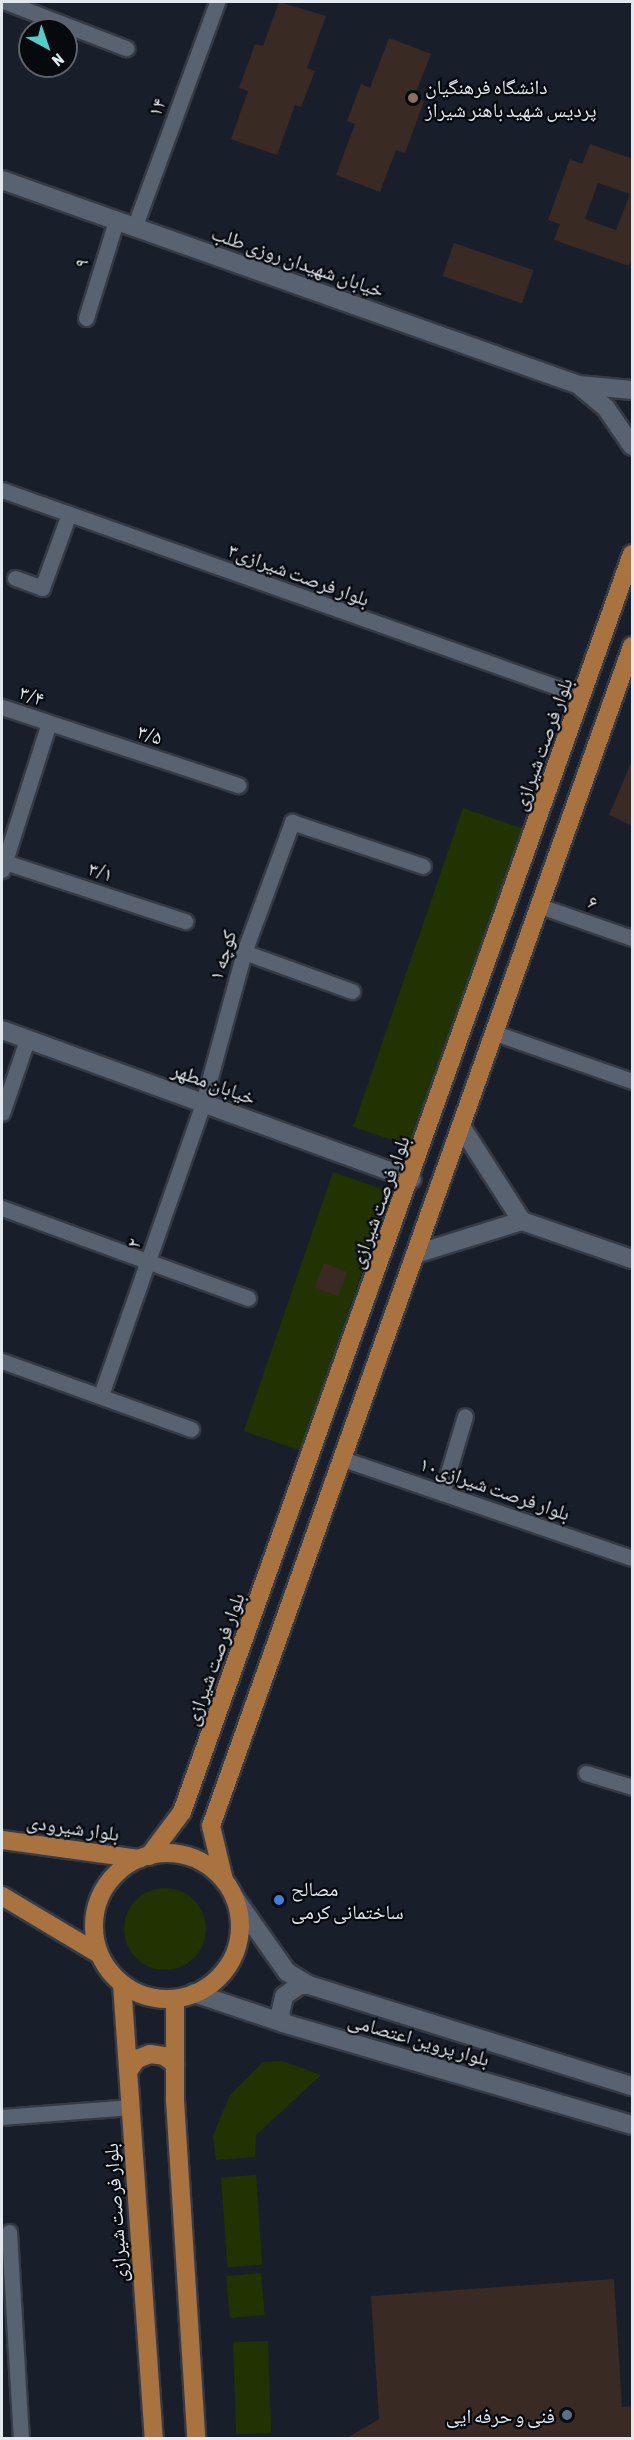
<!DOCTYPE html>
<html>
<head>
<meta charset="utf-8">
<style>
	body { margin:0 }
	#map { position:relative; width:634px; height:2440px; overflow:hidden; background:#181f2b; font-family:"Asap Condensed","Noto Naskh Arabic",sans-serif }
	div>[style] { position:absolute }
	.green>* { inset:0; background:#213300; transform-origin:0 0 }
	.round { border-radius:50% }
	.building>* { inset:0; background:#392a23; transform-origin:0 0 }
	.roads { filter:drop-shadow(2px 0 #353a44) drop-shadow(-2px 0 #353a44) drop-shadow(0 2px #353a44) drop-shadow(0 -2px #353a44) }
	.street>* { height:15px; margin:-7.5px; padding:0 7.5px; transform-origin:7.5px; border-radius:7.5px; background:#596271 }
	.secondary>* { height:18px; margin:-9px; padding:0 9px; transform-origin:9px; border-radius:9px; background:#596271 }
	.primary>* { height:18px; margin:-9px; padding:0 9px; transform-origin:9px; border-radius:9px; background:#a8733f }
	.primary>.ring { margin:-9px; padding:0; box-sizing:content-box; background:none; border:18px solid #a8733f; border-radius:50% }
	.dots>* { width:16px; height:16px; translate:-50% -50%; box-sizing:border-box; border:3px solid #06090e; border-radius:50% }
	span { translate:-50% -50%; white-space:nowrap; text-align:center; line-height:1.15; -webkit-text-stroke:4.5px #06090e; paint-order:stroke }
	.poi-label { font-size:20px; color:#e2e8f0 }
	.left { translate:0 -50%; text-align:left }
	.right { translate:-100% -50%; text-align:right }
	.street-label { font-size:20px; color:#e2e8f0 }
	.frame { position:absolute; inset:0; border:3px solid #e2e8f0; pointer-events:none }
	.north { position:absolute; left:18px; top:18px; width:60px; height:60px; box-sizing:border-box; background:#06090e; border:2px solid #5e6268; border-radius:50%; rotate:140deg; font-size:16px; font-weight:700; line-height:24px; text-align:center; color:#e2e8f0 }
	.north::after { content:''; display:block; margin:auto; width:21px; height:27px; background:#54cdc6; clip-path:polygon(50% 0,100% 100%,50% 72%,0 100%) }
</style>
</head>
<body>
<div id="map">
	<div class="green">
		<div style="left:463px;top:808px;width:68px;height:337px;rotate:19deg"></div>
		<div style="left:333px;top:1172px;width:60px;height:274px;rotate:19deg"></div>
		<div class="round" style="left:124px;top:1888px;width:82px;height:82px"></div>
		<div style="clip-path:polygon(282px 2061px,321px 2075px,256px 2135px,255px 2157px,216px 2160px,213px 2136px,230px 2095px,263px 2062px)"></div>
		<div style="left:256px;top:2175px;width:90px;height:35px;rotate:86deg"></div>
		<div style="left:261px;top:2273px;width:42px;height:35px;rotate:85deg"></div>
		<div style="left:268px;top:2341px;width:92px;height:35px;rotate:88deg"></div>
	</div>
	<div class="building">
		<div style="clip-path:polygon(279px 2px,326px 16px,307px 68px,315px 71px,301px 107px,295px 105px,277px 155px,231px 139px,248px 91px,239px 88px,255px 44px,263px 46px)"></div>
		<div style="clip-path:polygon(389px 38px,431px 54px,414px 97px,424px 101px,405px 153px,396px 150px,380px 192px,336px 175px,355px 124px,347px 121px,361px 84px,370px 88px)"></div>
		<div style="clip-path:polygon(evenodd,590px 144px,633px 159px,633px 256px,629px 266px,554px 240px,560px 224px,548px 220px,570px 159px,582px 164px,590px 144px,598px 183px,630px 194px,616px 230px,585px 219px,598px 183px)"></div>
		<div style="left:454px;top:243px;width:84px;height:35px;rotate:19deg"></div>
		<div style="clip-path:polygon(633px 758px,633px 826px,609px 815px)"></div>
		<div style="left:324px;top:1263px;width:25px;height:26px;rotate:21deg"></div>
		<div style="clip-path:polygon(614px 2279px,622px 2407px,633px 2406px,633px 2439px,345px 2439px,379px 2419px,371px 2296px)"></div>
	</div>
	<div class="roads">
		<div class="street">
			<div style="left:6px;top:2px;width:129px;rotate:21deg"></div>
			<div style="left:134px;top:228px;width:241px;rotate:-69.8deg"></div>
			<div style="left:86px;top:318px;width:102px;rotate:-72.8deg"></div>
			<div style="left:2px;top:490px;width:615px;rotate:19.55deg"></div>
			<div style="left:15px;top:578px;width:29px;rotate:20deg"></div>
			<div style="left:42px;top:588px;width:79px;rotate:-70deg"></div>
			<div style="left:2px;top:707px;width:249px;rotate:18.3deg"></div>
			<div style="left:2px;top:861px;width:193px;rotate:18.2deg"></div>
			<div style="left:2px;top:870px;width:154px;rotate:-72.3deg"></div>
			<div style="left:540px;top:906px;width:97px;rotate:19.2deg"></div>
			<div style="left:244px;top:952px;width:115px;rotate:19.9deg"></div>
			<div style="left:495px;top:1033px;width:145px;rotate:19.3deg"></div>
			<div style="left:2px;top:1113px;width:77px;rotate:-71.1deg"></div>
			<div style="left:2px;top:1208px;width:262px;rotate:20.1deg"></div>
			<div style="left:2px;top:1361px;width:201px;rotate:19.8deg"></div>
			<div style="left:101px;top:1395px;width:309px;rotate:-70.7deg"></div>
			<div style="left:203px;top:1103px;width:156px;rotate:-74.8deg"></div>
			<div style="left:244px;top:952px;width:139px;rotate:-69.7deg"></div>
			<div style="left:292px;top:822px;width:138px;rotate:18.6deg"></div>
			<div style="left:343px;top:1459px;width:305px;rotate:18.9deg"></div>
			<div style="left:442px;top:1493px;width:80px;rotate:-73.4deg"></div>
			<div style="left:586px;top:1773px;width:48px;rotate:16.9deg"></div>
			<div style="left:2px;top:2117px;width:129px;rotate:-4.4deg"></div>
			<div style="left:9px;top:2232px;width:206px;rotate:86.7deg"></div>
		</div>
		<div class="secondary">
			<div style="left:2px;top:180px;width:612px;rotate:19.56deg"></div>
			<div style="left:579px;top:385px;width:53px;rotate:5.4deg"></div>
			<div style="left:580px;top:386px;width:34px;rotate:40deg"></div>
			<div style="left:606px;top:408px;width:46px;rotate:55.6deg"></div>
			<div style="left:2px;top:1030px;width:436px;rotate:20deg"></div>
			<div style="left:462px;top:1128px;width:111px;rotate:57.2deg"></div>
			<div style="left:522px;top:1221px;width:116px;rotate:19.1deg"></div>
			<div style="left:419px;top:1253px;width:108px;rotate:-17.3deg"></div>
			<div style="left:234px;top:1897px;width:92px;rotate:54.8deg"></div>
			<div style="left:287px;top:1972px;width:26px;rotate:31deg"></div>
			<div style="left:309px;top:1985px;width:338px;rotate:17.4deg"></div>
			<div style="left:194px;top:1993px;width:94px;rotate:18.6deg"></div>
			<div style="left:283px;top:2023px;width:364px;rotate:16.3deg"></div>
			<div style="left:283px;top:2023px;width:9px;rotate:-108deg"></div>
			<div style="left:280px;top:2014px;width:18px;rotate:-77deg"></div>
			<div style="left:284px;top:1996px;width:19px;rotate:-35deg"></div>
			<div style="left:300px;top:1985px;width:9px"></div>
		</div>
		<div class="primary">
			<div style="left:2px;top:1840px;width:138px;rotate:7.9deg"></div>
			<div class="ring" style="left:94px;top:1853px;width:128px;height:128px"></div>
			<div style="left:149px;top:1856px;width:55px;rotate:-53.1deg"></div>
			<div style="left:182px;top:1812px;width:1336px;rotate:-70.32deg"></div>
			<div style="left:224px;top:1880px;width:56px;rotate:-103.5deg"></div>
			<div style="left:211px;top:1826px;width:1253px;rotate:-70.36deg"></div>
			<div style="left:2px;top:1896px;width:113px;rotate:30.9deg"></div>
			<div style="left:122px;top:1984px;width:455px;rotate:86deg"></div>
			<div style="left:175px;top:1999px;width:101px;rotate:90deg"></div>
			<div style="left:175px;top:2100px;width:339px;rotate:86.4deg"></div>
			<div style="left:129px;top:2070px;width:14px;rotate:-54deg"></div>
			<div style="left:137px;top:2059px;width:14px;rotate:-21deg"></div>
			<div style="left:150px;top:2054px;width:14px;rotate:8deg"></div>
			<div style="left:164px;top:2056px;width:14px;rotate:36deg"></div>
		</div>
	</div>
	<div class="dots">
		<div style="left:413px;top:98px;background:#8d6e63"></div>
		<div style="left:279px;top:1900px;background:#3f7fe0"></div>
		<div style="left:567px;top:2415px;background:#5c6f8a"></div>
	</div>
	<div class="poi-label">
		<span class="left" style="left:425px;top:98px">دانشگاه فرهنگیان<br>پردیس شهید باهنر شیراز</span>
		<span class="left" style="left:291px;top:1900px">مصالح<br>ساختمانی کرمی</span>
		<span class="right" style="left:555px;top:2415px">فنی و حرفه ایی</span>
	</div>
	<div class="street-label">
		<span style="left:156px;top:107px;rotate:-70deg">۱۴</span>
		<span style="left:298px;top:261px;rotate:19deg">خیابان شهیدان روزی طلب</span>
		<span style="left:81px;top:263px;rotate:-73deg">۹</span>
		<span style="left:299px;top:574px;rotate:20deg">۳بلوار فرصت شیرازی</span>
		<span style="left:32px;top:695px;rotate:19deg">۳/۴</span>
		<span style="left:150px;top:734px;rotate:18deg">۳/۵</span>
		<span style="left:542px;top:744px;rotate:-70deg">بلوار فرصت شیرازی</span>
		<span style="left:101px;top:871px;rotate:18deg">۳/۱</span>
		<span style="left:593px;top:902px;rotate:19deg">۶</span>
		<span style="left:222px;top:955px;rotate:-73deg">کوچه ۱</span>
		<span style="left:214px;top:1083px;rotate:20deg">خیابان مطهر</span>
		<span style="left:379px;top:1202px;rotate:-70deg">بلوار فرصت شیرازی</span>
		<span style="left:133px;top:1243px;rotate:-71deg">۲</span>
		<span style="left:495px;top:1488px;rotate:19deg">بلوار فرصت شیرازی۱۰</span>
		<span style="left:214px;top:1659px;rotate:-70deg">بلوار فرصت شیرازی</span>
		<span style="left:73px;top:1827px;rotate:8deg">بلوار شیرودی</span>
		<span style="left:419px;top:2039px;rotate:16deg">بلوار پروین اعتصامی</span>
		<span style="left:115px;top:2213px;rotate:-94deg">بلوار فرصت شیرازی</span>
	</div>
	<div class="frame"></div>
	<div class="north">N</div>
</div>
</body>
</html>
